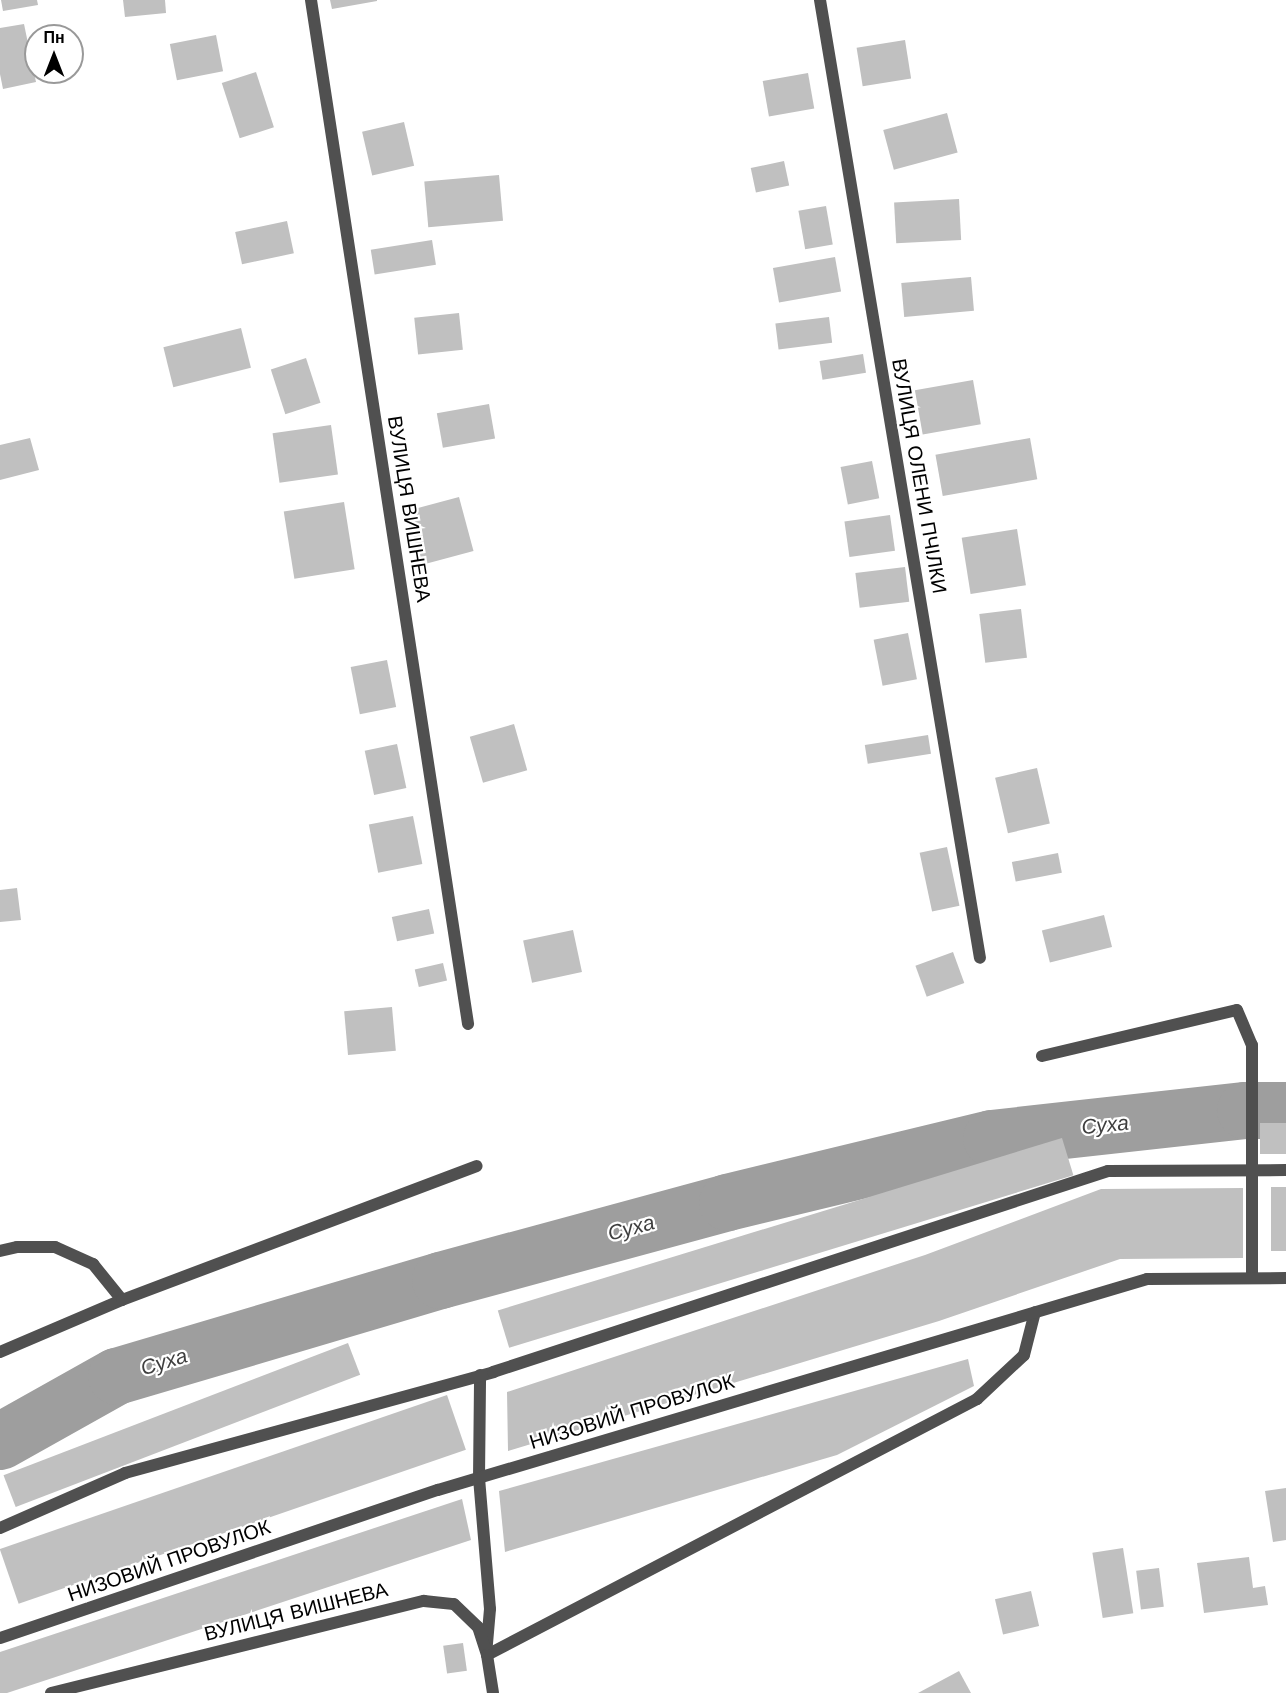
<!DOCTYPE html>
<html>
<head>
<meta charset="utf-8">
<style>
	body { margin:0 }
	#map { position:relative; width:1286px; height:1693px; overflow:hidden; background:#fff; font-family:"Work Sans",sans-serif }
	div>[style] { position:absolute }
	.river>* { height:57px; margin:-28.5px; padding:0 28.5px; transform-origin:28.5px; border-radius:28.5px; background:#9e9e9e }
	.building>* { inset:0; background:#c0c0c0; transform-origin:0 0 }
	.service>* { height:12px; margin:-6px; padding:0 6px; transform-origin:6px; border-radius:6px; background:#505050 }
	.minor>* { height:12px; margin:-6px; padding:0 6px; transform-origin:6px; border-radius:6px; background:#505050 }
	span { translate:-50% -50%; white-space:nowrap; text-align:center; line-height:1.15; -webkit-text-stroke:4.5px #fff; paint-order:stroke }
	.street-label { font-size:20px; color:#000 }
	.water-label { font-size:21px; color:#3f3f3f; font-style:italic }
	.north { position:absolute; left:24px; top:24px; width:60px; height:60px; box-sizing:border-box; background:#fff; border:2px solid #999; border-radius:50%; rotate:0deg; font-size:16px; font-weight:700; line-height:24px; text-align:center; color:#000 }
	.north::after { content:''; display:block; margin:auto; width:21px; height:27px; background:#000; clip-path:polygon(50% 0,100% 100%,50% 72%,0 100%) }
</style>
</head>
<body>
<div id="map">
	<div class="river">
		<div style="left:0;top:1441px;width:133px;rotate:-29.3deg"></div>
		<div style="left:116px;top:1376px;width:338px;rotate:-16.5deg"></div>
		<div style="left:440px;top:1280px;width:297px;rotate:-15.2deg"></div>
		<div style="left:727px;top:1202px;width:272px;rotate:-13.6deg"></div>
		<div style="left:991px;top:1138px;width:256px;rotate:-6.3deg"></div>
		<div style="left:1245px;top:1110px;width:41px"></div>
	</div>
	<div class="building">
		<div style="clip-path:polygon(1px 0,37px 0,38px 5px,3px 11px)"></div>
		<div style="clip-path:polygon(123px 0,165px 0,166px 13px,125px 17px)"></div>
		<div style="clip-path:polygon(330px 0,377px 0,377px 1px,332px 9px)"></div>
		<div style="clip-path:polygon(24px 24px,36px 82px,3px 89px,0 74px,0 28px)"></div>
		<div style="left:216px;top:35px;width:37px;height:47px;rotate:79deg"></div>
		<div style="left:905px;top:40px;width:39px;height:49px;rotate:81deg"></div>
		<div style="left:256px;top:72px;width:58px;height:36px;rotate:72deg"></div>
		<div style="left:808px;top:73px;width:36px;height:46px;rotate:80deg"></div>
		<div style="left:947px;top:113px;width:41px;height:66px;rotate:75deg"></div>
		<div style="left:404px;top:122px;width:45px;height:43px;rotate:77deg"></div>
		<div style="left:784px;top:161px;width:25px;height:34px;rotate:78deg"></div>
		<div style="left:499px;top:175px;width:46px;height:75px;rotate:85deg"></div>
		<div style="left:959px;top:199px;width:41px;height:65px;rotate:87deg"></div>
		<div style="left:826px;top:206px;width:39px;height:28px;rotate:80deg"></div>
		<div style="left:287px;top:221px;width:33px;height:53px;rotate:78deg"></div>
		<div style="left:432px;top:240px;width:25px;height:62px;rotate:81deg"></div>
		<div style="left:835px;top:257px;width:35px;height:63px;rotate:80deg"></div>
		<div style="left:971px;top:277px;width:34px;height:70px;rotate:85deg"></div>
		<div style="left:459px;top:313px;width:37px;height:45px;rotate:84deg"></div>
		<div style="left:829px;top:317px;width:26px;height:54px;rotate:83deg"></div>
		<div style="left:241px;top:328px;width:41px;height:80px;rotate:76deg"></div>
		<div style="left:863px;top:354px;width:19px;height:44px;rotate:81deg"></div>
		<div style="left:306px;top:358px;width:47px;height:37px;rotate:72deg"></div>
		<div style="left:973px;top:380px;width:45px;height:59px;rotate:80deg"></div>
		<div style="left:489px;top:404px;width:35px;height:53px;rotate:80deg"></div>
		<div style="left:331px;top:425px;width:50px;height:59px;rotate:82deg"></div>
		<div style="clip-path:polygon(30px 438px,39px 470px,0 480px,0 445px)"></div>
		<div style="left:1030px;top:438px;width:42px;height:96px;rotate:80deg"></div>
		<div style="left:872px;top:461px;width:38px;height:32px;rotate:79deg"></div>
		<div style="left:459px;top:497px;width:56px;height:54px;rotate:75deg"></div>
		<div style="left:344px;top:502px;width:68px;height:61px;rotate:81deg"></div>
		<div style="left:890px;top:515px;width:36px;height:46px;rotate:82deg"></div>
		<div style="left:1017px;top:529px;width:57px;height:56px;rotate:81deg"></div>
		<div style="left:905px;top:567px;width:35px;height:50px;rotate:83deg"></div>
		<div style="left:1021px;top:609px;width:49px;height:42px;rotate:83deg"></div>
		<div style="left:908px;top:633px;width:47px;height:35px;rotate:79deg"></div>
		<div style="left:387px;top:660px;width:48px;height:37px;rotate:79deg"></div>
		<div style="left:514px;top:724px;width:48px;height:46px;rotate:74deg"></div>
		<div style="left:928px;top:735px;width:19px;height:64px;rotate:81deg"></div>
		<div style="left:397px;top:744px;width:45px;height:33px;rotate:78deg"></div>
		<div style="left:1037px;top:768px;width:57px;height:43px;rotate:77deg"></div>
		<div style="left:413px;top:816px;width:49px;height:45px;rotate:79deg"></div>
		<div style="left:947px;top:847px;width:60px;height:28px;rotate:78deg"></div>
		<div style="left:1058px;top:853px;width:20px;height:47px;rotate:79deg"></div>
		<div style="clip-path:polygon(17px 888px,21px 920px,0 922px,0 890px)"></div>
		<div style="left:429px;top:909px;width:25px;height:38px;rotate:78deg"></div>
		<div style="left:1104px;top:915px;width:33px;height:64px;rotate:76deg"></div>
		<div style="left:573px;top:930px;width:43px;height:51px;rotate:78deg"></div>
		<div style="left:953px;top:952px;width:33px;height:40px;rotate:70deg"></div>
		<div style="left:443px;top:963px;width:18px;height:29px;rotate:77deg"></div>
		<div style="left:392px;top:1007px;width:44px;height:48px;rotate:85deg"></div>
		<div style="left:1260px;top:1123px;width:26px;height:31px"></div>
		<div style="left:1062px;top:1138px;width:39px;height:590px;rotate:73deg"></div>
		<div style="left:1271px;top:1187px;width:15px;height:64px"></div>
		<div style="clip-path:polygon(1243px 1188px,1243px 1258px,1120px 1259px,939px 1321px,508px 1451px,507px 1392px,925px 1255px,1101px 1189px)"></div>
		<div style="left:348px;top:1343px;width:34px;height:369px;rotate:69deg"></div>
		<div style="clip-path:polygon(968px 1359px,974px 1386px,837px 1455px,505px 1552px,499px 1491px)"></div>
		<div style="left:447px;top:1395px;width:58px;height:473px;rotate:71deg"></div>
		<div style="clip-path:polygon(1286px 1488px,1286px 1540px,1273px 1542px,1265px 1491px)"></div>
		<div style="clip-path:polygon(462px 1499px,471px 1540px,7px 1693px,0 1693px,0 1652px)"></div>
		<div style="left:1123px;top:1548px;width:66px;height:31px;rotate:81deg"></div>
		<div style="clip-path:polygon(1249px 1557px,1253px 1588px,1265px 1586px,1268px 1605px,1204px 1613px,1197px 1563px)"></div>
		<div style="left:1159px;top:1568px;width:39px;height:23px;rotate:83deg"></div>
		<div style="left:1031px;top:1591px;width:36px;height:37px;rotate:77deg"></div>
		<div style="left:463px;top:1643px;width:28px;height:20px;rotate:82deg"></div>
		<div style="clip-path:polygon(959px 1671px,971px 1693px,918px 1693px)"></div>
	</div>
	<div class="service">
		<div style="left:0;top:1251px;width:17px;rotate:-13deg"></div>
		<div style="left:17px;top:1247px;width:38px"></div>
		<div style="left:55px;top:1247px;width:42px;rotate:24.1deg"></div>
		<div style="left:93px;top:1264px;width:46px;rotate:51.1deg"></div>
		<div style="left:0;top:1352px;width:133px;rotate:-23.1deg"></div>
		<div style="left:122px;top:1300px;width:379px;rotate:-20.7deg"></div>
		<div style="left:479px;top:1478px;width:103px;rotate:-89.4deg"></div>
		<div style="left:0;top:1528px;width:137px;rotate:-23.7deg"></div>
		<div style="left:125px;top:1473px;width:382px;rotate:-15.3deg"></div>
		<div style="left:493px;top:1372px;width:647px;rotate:-18.1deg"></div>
		<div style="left:1108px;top:1171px;width:178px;rotate:-0.3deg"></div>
		<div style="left:487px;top:1655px;width:553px;rotate:-27.58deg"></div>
		<div style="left:977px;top:1399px;width:64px;rotate:-43.1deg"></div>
		<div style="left:1024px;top:1355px;width:44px;rotate:-75.7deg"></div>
	</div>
	<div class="minor">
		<div style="left:311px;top:0;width:1036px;rotate:81.28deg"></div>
		<div style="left:820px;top:0;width:971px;rotate:80.52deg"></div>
		<div style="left:1042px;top:1056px;width:200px;rotate:-13.3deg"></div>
		<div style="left:1237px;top:1010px;width:38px;rotate:67deg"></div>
		<div style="left:1252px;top:1045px;width:233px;rotate:90deg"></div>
		<div style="left:479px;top:1478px;width:131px;rotate:85.2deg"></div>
		<div style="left:490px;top:1609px;width:38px;rotate:95deg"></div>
		<div style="left:0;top:1638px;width:462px;rotate:-18.7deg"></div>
		<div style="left:438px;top:1490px;width:740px;rotate:-16.57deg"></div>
		<div style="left:1147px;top:1279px;width:139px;rotate:-0.4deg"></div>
		<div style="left:51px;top:1693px;width:384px;rotate:-13.9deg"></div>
		<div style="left:424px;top:1601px;width:30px;rotate:6deg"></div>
		<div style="left:454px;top:1604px;width:33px;rotate:44deg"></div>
		<div style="left:478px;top:1627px;width:29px;rotate:72deg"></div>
		<div style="left:487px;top:1655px;width:38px;rotate:81deg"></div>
	</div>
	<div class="street-label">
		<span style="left:919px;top:476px;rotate:80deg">ВУЛИЦЯ ОЛЕНИ ПЧІЛКИ</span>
		<span style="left:409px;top:509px;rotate:81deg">ВУЛИЦЯ ВИШНЕВА</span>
		<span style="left:632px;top:1412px;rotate:-17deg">НИЗОВИЙ ПРОВУЛОК</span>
		<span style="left:169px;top:1561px;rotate:-19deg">НИЗОВИЙ ПРОВУЛОК</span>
		<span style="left:296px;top:1612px;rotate:-14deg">ВУЛИЦЯ ВИШНЕВА</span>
	</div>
	<div class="water-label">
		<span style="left:1105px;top:1125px;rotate:-6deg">Суха</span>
		<span style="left:631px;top:1228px;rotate:-15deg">Суха</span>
		<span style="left:164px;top:1362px;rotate:-17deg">Суха</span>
	</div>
	<div class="north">Пн</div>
</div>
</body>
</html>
